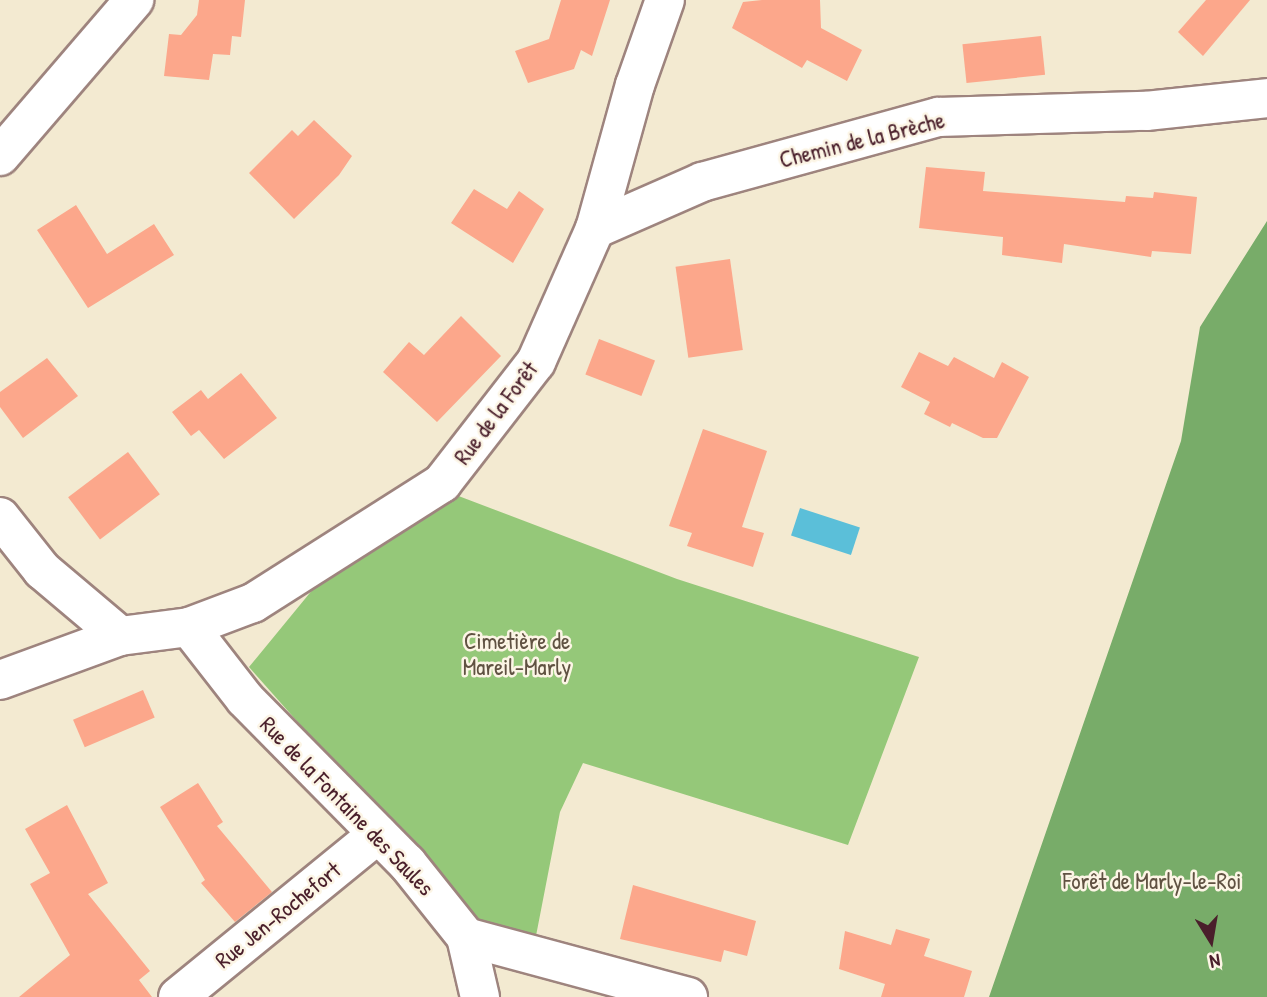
<!DOCTYPE html>
<html>
<head>
<meta charset="utf-8">
<style>
	body { margin:0 }
	#map { position:relative; width:1267px; height:997px; overflow:hidden; background:#f3ead1; font-family:"Patrick Hand",sans-serif }
	div>[style] { position:absolute }
	.green>* { inset:0; background:#95c879 }
	.forest>* { inset:0; background:#78ac69 }
	.water>* { inset:0; background:#5bbfd9; transform-origin:0 0 }
	.building>* { inset:0; background:#fca78b; transform-origin:0 0 }
	.roads { filter:drop-shadow(2px 0 #9e847e) drop-shadow(-2px 0 #9e847e) drop-shadow(0 2px #9e847e) drop-shadow(0 -2px #9e847e) }
	.street>* { height:38px; margin:-19px; padding:0 19px; transform-origin:19px; border-radius:19px; background:#fff }
	span { translate:-50% -50%; white-space:nowrap; text-align:center; line-height:1.15; -webkit-text-stroke:5px #fcf5e5; paint-order:stroke }
	.street-label { font-size:23px; color:#4a1f2b }
	.park-label { font-size:23px; color:#605242 }
	.north { position:absolute; left:1176px; top:906px; width:70px; height:70px; -webkit-text-stroke:5px #fcf5e5; paint-order:stroke; rotate:169deg; font-size:19px; font-weight:700; line-height:28px; text-align:center; color:#4a1f2b }
	.north::after { content:''; display:block; margin:auto; width:24px; height:32px; background:#4a1f2b; clip-path:polygon(50% 0,100% 100%,50% 72%,0 100%) }
</style>
</head>
<body>
<div id="map">
	<div class="green">
		<div style="clip-path:polygon(448px 492px,677px 579px,919px 657px,848px 845px,583px 763px,560px 812px,535px 941px,476px 923px,249px 667px,318px 583px)"></div>
	</div>
	<div class="forest">
		<div style="clip-path:polygon(1267px 221px,1267px 997px,989px 997px,1181px 441px,1200px 327px)"></div>
	</div>
	<div class="water">
		<div style="left:800px;top:508px;width:63px;height:29px;rotate:18deg"></div>
	</div>
	<div class="building">
		<div style="clip-path:polygon(199px 0,245px 0,241px 37px,232px 36px,230px 55px,213px 54px,209px 80px,164px 76px,169px 34px,181px 35px,197px 15px)"></div>
		<div style="clip-path:polygon(561px 0,610px 0,592px 56px,581px 50px,574px 69px,528px 83px,515px 51px,549px 39px)"></div>
		<div style="clip-path:polygon(762px 0,820px 0,821px 28px,862px 50px,847px 81px,807px 60px,802px 68px,732px 28px,743px 2px)"></div>
		<div style="clip-path:polygon(1206px 0,1250px 0,1203px 56px,1178px 32px)"></div>
		<div style="left:1041px;top:36px;width:39px;height:79px;rotate:84deg"></div>
		<div style="clip-path:polygon(314px 120px,352px 156px,339px 175px,294px 219px,249px 173px,292px 130px,298px 136px)"></div>
		<div style="clip-path:polygon(926px 167px,985px 172px,983px 191px,1125px 202px,1126px 196px,1153px 198px,1154px 192px,1197px 197px,1191px 254px,1152px 251px,1151px 257px,1064px 244px,1062px 263px,1002px 255px,1003px 237px,919px 228px)"></div>
		<div style="clip-path:polygon(474px 189px,507px 209px,519px 191px,544px 209px,513px 263px,451px 223px)"></div>
		<div style="clip-path:polygon(76px 205px,107px 254px,154px 224px,174px 255px,88px 308px,37px 230px)"></div>
		<div style="left:730px;top:259px;width:92px;height:55px;rotate:82deg"></div>
		<div style="clip-path:polygon(461px 316px,501px 356px,437px 422px,383px 372px,409px 342px,424px 355px)"></div>
		<div style="left:599px;top:339px;width:60px;height:38px;rotate:21deg"></div>
		<div style="clip-path:polygon(919px 352px,948px 366px,954px 357px,994px 378px,1002px 362px,1029px 377px,997px 438px,983px 438px,952px 423px,950px 427px,924px 414px,930px 402px,901px 387px)"></div>
		<div style="clip-path:polygon(47px 358px,78px 396px,23px 438px,0 407px,0 392px)"></div>
		<div style="clip-path:polygon(241px 373px,277px 418px,224px 459px,199px 430px,191px 436px,172px 412px,201px 390px,208px 399px)"></div>
		<div style="clip-path:polygon(703px 429px,767px 451px,742px 527px,764px 533px,753px 567px,687px 546px,692px 533px,669px 526px)"></div>
		<div style="left:128px;top:452px;width:53px;height:75px;rotate:53deg"></div>
		<div style="left:143px;top:690px;width:30px;height:76px;rotate:67deg"></div>
		<div style="clip-path:polygon(198px 783px,223px 822px,217px 826px,272px 892px,235px 922px,201px 883px,205px 880px,160px 807px)"></div>
		<div style="clip-path:polygon(67px 805px,108px 883px,88px 894px,150px 971px,139px 980px,152px 997px,19px 997px,70px 955px,30px 884px,50px 873px,25px 829px)"></div>
		<div style="clip-path:polygon(633px 885px,756px 921px,747px 956px,724px 950px,721px 962px,620px 939px)"></div>
		<div style="clip-path:polygon(896px 929px,930px 939px,924px 956px,972px 971px,964px 997px,881px 997px,885px 984px,839px 969px,845px 931px,891px 945px)"></div>
	</div>
	<div class="roads">
		<div class="street">
			<div style="left:0;top:156px;width:206px;rotate:-49.3deg"></div>
			<div style="left:595px;top:229px;width:117px;rotate:-23.7deg"></div>
			<div style="left:702px;top:182px;width:245px;rotate:-15.4deg"></div>
			<div style="left:938px;top:117px;width:208px;rotate:-1.7deg"></div>
			<div style="left:1146px;top:111px;width:122px;rotate:-6.1deg"></div>
			<div style="left:0;top:517px;width:68px;rotate:51.6deg"></div>
			<div style="left:42px;top:570px;width:102px;rotate:40.2deg"></div>
			<div style="left:189px;top:627px;width:91px;rotate:52.1deg"></div>
			<div style="left:245px;top:699px;width:231px;rotate:45.4deg"></div>
			<div style="left:407px;top:863px;width:95px;rotate:51.4deg"></div>
			<div style="left:466px;top:937px;width:62px;rotate:76.9deg"></div>
			<div style="left:0;top:680px;width:128px;rotate:-20.1deg"></div>
			<div style="left:120px;top:636px;width:70px;rotate:-7.4deg"></div>
			<div style="left:189px;top:627px;width:68px;rotate:-20.6deg"></div>
			<div style="left:253px;top:603px;width:224px;rotate:-32.4deg"></div>
			<div style="left:442px;top:483px;width:153px;rotate:-52.2deg"></div>
			<div style="left:536px;top:362px;width:145px;rotate:-66.1deg"></div>
			<div style="left:595px;top:229px;width:149px;rotate:-74.5deg"></div>
			<div style="left:635px;top:85px;width:90px;rotate:-70.6deg"></div>
			<div style="left:466px;top:937px;width:230px;rotate:15.1deg"></div>
			<div style="left:178px;top:997px;width:258px;rotate:-39.2deg"></div>
		</div>
	</div>
	<div class="street-label">
		<span style="left:862px;top:140px;rotate:-14deg">Chemin de la Brèche</span>
		<span style="left:496px;top:413px;rotate:-53deg">Rue de la Forêt</span>
		<span style="left:347px;top:806px;rotate:46deg">Rue de la Fontaine des Saules</span>
		<span style="left:278px;top:915px;rotate:-39deg">Rue Jen-Rochefort</span>
	</div>
	<div class="park-label">
		<span style="left:517px;top:654px">Cimetière de<br>Mareil-Marly</span>
		<span style="left:1152px;top:881px">Forêt de Marly-le-Roi</span>
	</div>
	<div class="north">N</div>
</div>
</body>
</html>
